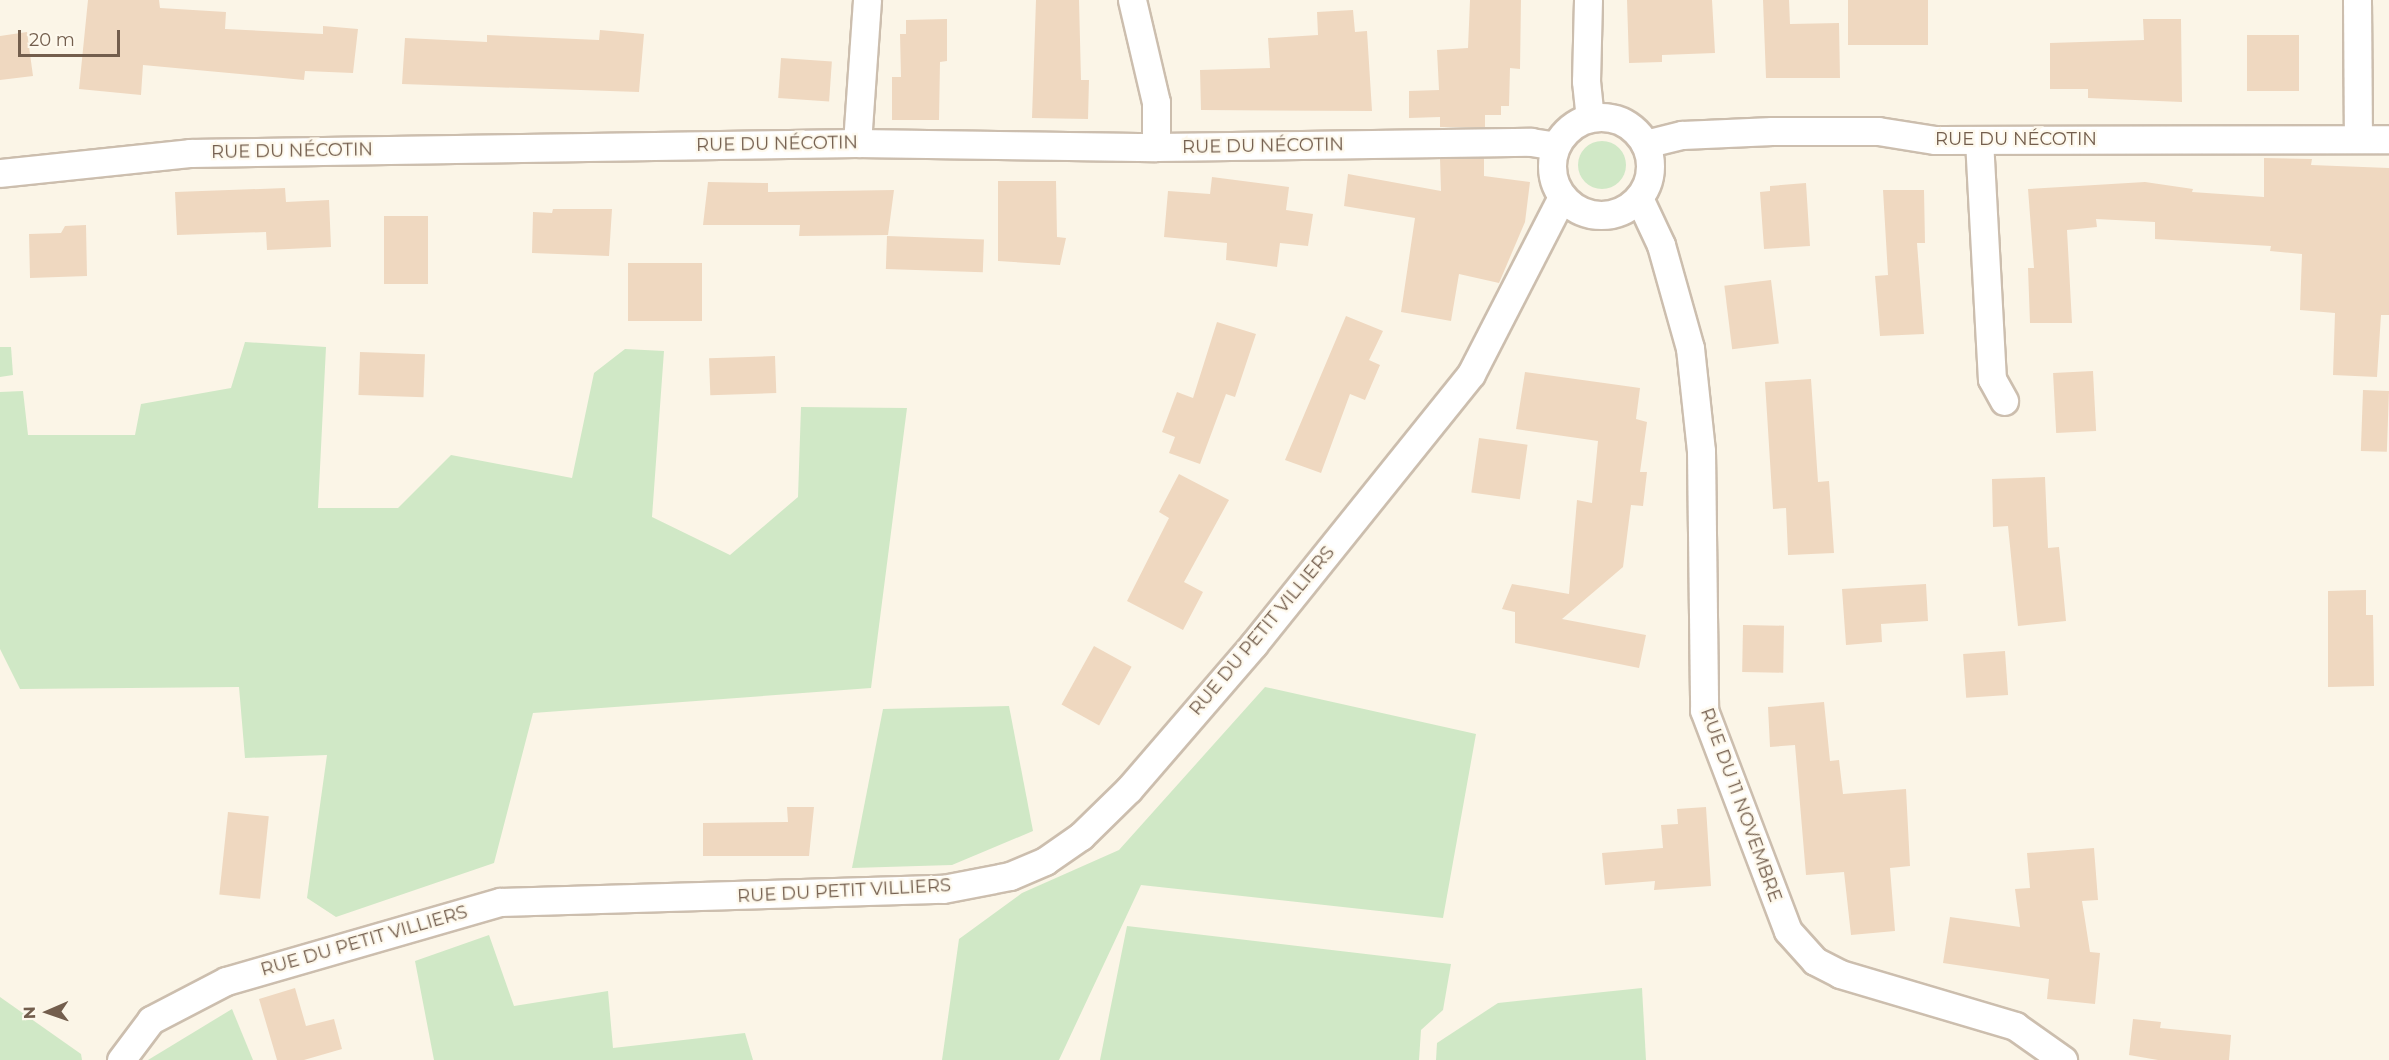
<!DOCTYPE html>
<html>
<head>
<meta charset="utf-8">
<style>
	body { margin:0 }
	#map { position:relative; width:2389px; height:1060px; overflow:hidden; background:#fbf5e7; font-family:Montserrat,sans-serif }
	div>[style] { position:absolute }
	.green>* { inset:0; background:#d0e8c6 }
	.round { border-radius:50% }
	.building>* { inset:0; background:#efd8c0; transform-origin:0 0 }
	.roads { filter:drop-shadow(2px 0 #ccbeae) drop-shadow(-2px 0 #ccbeae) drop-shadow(0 2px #ccbeae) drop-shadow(0 -2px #ccbeae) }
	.street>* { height:27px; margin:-13.5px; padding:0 13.5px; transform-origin:13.5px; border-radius:13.5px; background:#fff }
	.street>.ring { margin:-13.5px; padding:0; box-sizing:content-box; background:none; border:27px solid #fff; border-radius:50% }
	span { translate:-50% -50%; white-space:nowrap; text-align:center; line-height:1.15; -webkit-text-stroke:4.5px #fef9ed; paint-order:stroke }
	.street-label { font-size:18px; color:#735e4d }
	.north { position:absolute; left:18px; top:982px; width:60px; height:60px; -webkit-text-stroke:4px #fef9ed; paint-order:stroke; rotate:268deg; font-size:16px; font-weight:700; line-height:24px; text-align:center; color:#735e4d }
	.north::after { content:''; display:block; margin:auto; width:21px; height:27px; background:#735e4d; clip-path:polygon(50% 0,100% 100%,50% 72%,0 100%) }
	.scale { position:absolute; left:18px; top:30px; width:102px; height:27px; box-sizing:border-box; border:3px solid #735e4d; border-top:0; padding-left:8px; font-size:18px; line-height:21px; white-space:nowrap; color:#735e4d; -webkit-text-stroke:4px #fef9ed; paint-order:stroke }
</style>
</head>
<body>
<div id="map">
	<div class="green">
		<div class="round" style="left:1578px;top:141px;width:48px;height:48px"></div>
		<div style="clip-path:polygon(245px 342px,326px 347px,318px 508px,398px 508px,451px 455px,572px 478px,594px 373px,625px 349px,664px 351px,652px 517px,730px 555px,798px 497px,801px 407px,907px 408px,871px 688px,533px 713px,494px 863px,336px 917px,307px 898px,327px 755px,245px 758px,239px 687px,20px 689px,0 649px,0 392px,23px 391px,28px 435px,135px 435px,141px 404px,231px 388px)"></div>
		<div style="clip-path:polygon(0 347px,11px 347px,13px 375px,0 377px)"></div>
		<div style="clip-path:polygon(1265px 687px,1476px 734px,1443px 918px,1141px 885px,1059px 1060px,942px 1060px,959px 939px,1022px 893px,1119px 850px)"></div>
		<div style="clip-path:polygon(1009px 706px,1033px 831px,952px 865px,852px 868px,883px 709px)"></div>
		<div style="clip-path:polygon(1127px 926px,1451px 964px,1443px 1010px,1421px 1030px,1419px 1060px,1100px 1060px)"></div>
		<div style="clip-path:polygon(489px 935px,514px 1006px,608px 991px,613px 1048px,745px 1033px,753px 1060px,434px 1060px,415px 961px)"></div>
		<div style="clip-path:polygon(1642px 988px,1646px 1060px,1436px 1060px,1437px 1043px,1498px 1003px)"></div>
		<div style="clip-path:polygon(0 997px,81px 1054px,82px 1060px,0 1060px)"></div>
		<div style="clip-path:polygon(232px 1009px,253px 1060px,148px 1060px)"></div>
	</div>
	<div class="building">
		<div style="clip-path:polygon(88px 0,159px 0,160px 8px,226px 12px,225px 29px,323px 34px,323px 26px,358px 29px,353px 73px,305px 71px,304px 80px,143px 65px,141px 95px,79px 89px)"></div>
		<div style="clip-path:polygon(1036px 0,1079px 0,1081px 80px,1089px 80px,1088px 119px,1032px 118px)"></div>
		<div style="clip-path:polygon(1470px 0,1521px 0,1520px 69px,1510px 68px,1509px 106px,1501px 106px,1501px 115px,1485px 115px,1485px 127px,1440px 127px,1440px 117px,1409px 118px,1409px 91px,1439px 90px,1437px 50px,1468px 48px)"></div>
		<div style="clip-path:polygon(1627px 0,1712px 0,1715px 53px,1662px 55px,1662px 62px,1629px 63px)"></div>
		<div style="clip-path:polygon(1763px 0,1789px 0,1790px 24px,1839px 23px,1840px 78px,1766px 78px)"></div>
		<div style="left:1848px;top:0;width:80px;height:45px"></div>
		<div style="clip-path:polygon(1353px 10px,1355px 32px,1367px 31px,1372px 111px,1201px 110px,1200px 70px,1270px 68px,1268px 38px,1318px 35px,1317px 12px)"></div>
		<div style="clip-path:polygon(947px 19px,947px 61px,940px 62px,939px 120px,892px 120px,892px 77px,901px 77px,900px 34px,906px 34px,906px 20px)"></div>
		<div style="clip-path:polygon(2143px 19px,2181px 19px,2182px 102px,2088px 98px,2088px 89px,2050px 89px,2050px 43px,2144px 40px)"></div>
		<div style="clip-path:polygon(600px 30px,644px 34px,639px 92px,402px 84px,405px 38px,487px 42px,487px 35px,599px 40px)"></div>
		<div style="clip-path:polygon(27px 32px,33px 76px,0 80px,0 36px)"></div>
		<div style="left:2247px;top:35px;width:52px;height:56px"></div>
		<div style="left:781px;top:58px;width:51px;height:40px;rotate:4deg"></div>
		<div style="clip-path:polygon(1484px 158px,1484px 176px,1530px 182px,1525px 222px,1499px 283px,1459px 274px,1451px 321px,1401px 312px,1415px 218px,1344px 206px,1348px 174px,1441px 191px,1440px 159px)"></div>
		<div style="clip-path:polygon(2264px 158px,2312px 159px,2311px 165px,2389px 168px,2389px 315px,2381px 315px,2377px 377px,2333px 375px,2335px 313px,2300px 310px,2302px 254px,2270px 251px,2271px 246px,2155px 239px,2155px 222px,2096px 219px,2097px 227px,2067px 230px,2072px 323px,2030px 323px,2028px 268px,2034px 268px,2028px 189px,2145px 182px,2193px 189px,2192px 192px,2264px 197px)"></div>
		<div style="clip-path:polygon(1212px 177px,1289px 187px,1286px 210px,1313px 214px,1308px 246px,1280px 243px,1277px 267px,1226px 260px,1227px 243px,1164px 237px,1168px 191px,1210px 194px)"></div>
		<div style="clip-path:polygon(998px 181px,1056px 181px,1057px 237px,1066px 238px,1060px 265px,998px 261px)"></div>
		<div style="clip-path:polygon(708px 182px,768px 183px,768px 192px,894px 190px,888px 235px,799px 236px,800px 225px,703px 225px)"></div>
		<div style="clip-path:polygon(1806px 183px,1810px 246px,1764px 249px,1760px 192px,1770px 191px,1770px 186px)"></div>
		<div style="clip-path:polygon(285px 188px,286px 202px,329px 200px,331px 247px,267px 250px,266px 232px,177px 235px,175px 192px)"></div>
		<div style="clip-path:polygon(1883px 190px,1924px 190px,1925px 243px,1917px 243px,1924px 334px,1880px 336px,1875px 276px,1888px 275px)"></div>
		<div style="clip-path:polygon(553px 209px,612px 209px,609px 256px,532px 253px,533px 212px,552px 213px)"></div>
		<div style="left:384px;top:216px;width:44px;height:68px"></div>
		<div style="clip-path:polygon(86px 225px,87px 276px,30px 278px,29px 234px,61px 233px,65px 226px)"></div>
		<div style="left:887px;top:236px;width:97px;height:33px;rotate:2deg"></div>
		<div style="left:628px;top:263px;width:74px;height:58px"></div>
		<div style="left:1771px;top:280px;width:64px;height:47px;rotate:83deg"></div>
		<div style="clip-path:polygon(1346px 316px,1383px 331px,1369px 360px,1380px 365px,1365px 400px,1350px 394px,1321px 473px,1285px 460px)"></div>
		<div style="clip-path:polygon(1217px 322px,1256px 334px,1235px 397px,1226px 394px,1200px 464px,1169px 453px,1175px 437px,1162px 432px,1177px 392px,1193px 398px)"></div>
		<div style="left:360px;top:352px;width:65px;height:43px;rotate:2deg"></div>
		<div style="left:775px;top:356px;width:37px;height:66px;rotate:88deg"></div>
		<div style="left:2093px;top:371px;width:60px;height:40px;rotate:87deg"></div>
		<div style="clip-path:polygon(1525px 372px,1640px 388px,1636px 419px,1647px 422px,1640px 472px,1647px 472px,1643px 506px,1631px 505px,1623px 567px,1562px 619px,1646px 635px,1639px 668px,1515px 643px,1515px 612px,1502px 609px,1512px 584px,1569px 594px,1577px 500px,1592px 503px,1598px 441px,1516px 429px)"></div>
		<div style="clip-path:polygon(1811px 379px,1818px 482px,1829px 481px,1834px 553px,1788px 555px,1786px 508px,1773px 509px,1765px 382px)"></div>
		<div style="left:2363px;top:390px;width:26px;height:61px;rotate:2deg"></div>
		<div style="left:1479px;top:438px;width:49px;height:55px;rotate:8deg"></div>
		<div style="clip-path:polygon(1179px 474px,1229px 500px,1184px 582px,1203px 592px,1183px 630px,1127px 601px,1169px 518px,1159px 512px)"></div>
		<div style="clip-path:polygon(2045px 477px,2048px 548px,2059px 547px,2066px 621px,2018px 626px,2008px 526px,1993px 527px,1992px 479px)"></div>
		<div style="clip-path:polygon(1926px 584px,1928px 621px,1881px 624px,1882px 642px,1846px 645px,1842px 589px)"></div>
		<div style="clip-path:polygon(2366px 590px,2366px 615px,2373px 615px,2374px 686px,2328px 687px,2328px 591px)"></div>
		<div style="left:1743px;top:625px;width:41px;height:47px;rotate:1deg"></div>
		<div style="left:1094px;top:646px;width:43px;height:67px;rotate:29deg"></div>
		<div style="left:2005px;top:651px;width:44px;height:42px;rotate:86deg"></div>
		<div style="clip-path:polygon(1824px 702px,1830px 761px,1839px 760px,1843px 794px,1906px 789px,1910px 866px,1890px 868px,1895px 931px,1851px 935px,1844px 872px,1806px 875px,1795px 745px,1770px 747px,1768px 707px)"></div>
		<div style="clip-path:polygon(787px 807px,814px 807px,809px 856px,703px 856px,703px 823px,788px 822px)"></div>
		<div style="clip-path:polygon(1706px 807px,1711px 886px,1654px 890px,1655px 881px,1605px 885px,1602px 853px,1663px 848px,1661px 825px,1678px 824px,1677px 809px)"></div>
		<div style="left:228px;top:812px;width:41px;height:83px;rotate:6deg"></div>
		<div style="clip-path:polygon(2094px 848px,2098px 900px,2082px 901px,2090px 952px,2100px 953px,2095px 1004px,2047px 999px,2049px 979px,1943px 963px,1950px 917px,2020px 927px,2015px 889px,2030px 888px,2027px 853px)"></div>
		<div style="clip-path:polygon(295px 988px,306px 1026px,334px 1019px,342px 1049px,304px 1060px,277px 1060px,259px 999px)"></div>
		<div style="clip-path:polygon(2133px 1019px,2161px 1022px,2160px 1028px,2231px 1035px,2229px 1060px,2158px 1060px,2129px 1055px)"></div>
	</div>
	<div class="roads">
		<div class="street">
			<div style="left:1132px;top:0;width:105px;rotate:76.8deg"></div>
			<div style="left:1156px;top:102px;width:45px;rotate:90deg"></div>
			<div style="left:1588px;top:0;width:81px;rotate:91.4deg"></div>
			<div style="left:1586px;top:81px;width:36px;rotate:84deg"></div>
			<div style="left:2357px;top:0;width:138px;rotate:89.6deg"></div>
			<div class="ring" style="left:1552px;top:117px;width:71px;height:71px"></div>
			<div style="left:1979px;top:140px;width:239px;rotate:86.9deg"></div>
			<div style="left:1992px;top:379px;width:25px;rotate:61deg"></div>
			<div style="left:857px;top:143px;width:143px;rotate:-86deg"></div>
			<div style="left:1645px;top:144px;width:38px;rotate:-14deg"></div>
			<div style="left:1682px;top:135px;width:90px;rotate:-2.5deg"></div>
			<div style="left:1772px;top:131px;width:106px"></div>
			<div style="left:1878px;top:131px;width:58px;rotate:9deg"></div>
			<div style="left:1935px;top:140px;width:454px;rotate:-0.1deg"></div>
			<div style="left:0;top:173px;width:191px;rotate:-6deg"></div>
			<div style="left:190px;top:153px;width:667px;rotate:-0.86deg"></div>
			<div style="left:857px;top:143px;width:299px;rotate:0.8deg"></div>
			<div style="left:1156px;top:147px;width:375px;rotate:-0.8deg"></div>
			<div style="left:1531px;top:142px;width:25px;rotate:9deg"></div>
			<div style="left:1639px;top:198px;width:52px;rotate:64.9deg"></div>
			<div style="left:1661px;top:245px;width:107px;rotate:74.3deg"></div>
			<div style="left:1690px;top:348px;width:104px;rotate:83.9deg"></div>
			<div style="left:1701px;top:451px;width:259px;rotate:89.3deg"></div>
			<div style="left:1704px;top:710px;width:236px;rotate:69.2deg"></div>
			<div style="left:1788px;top:931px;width:40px;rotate:48deg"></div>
			<div style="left:1815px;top:961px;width:28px;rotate:27deg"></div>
			<div style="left:1840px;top:974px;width:183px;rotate:16.5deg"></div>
			<div style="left:2015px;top:1026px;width:59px;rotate:35.3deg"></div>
			<div style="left:121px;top:1060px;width:50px;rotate:-53.1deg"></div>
			<div style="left:151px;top:1020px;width:85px;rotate:-27.5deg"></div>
			<div style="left:226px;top:981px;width:285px;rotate:-16.1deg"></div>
			<div style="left:500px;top:902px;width:443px;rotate:-1.7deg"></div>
			<div style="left:943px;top:889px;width:68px;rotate:-11deg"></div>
			<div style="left:1010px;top:876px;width:38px;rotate:-23deg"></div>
			<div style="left:1045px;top:861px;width:44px;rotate:-34.8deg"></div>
			<div style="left:1081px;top:836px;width:67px;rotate:-44.4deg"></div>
			<div style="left:1129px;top:789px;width:191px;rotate:-49.2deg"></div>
			<div style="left:1254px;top:644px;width:346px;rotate:-51.2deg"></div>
			<div style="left:1471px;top:374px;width:199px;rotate:-62.8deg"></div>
		</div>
	</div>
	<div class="street-label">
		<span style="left:2016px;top:139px">RUE DU NÉCOTIN</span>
		<span style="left:777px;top:144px;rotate:-1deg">RUE DU NÉCOTIN</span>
		<span style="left:1263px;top:146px;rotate:-1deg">RUE DU NÉCOTIN</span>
		<span style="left:292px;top:151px;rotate:-1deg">RUE DU NÉCOTIN</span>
		<span style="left:1262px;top:631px;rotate:-50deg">RUE DU PETIT VILLIERS</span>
		<span style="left:1741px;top:805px;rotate:70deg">RUE DU 11 NOVEMBRE</span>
		<span style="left:844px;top:891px;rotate:-3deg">RUE DU PETIT VILLIERS</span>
		<span style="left:364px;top:941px;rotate:-16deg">RUE DU PETIT VILLIERS</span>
	</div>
	<div class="north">N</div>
	<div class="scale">20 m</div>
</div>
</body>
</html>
